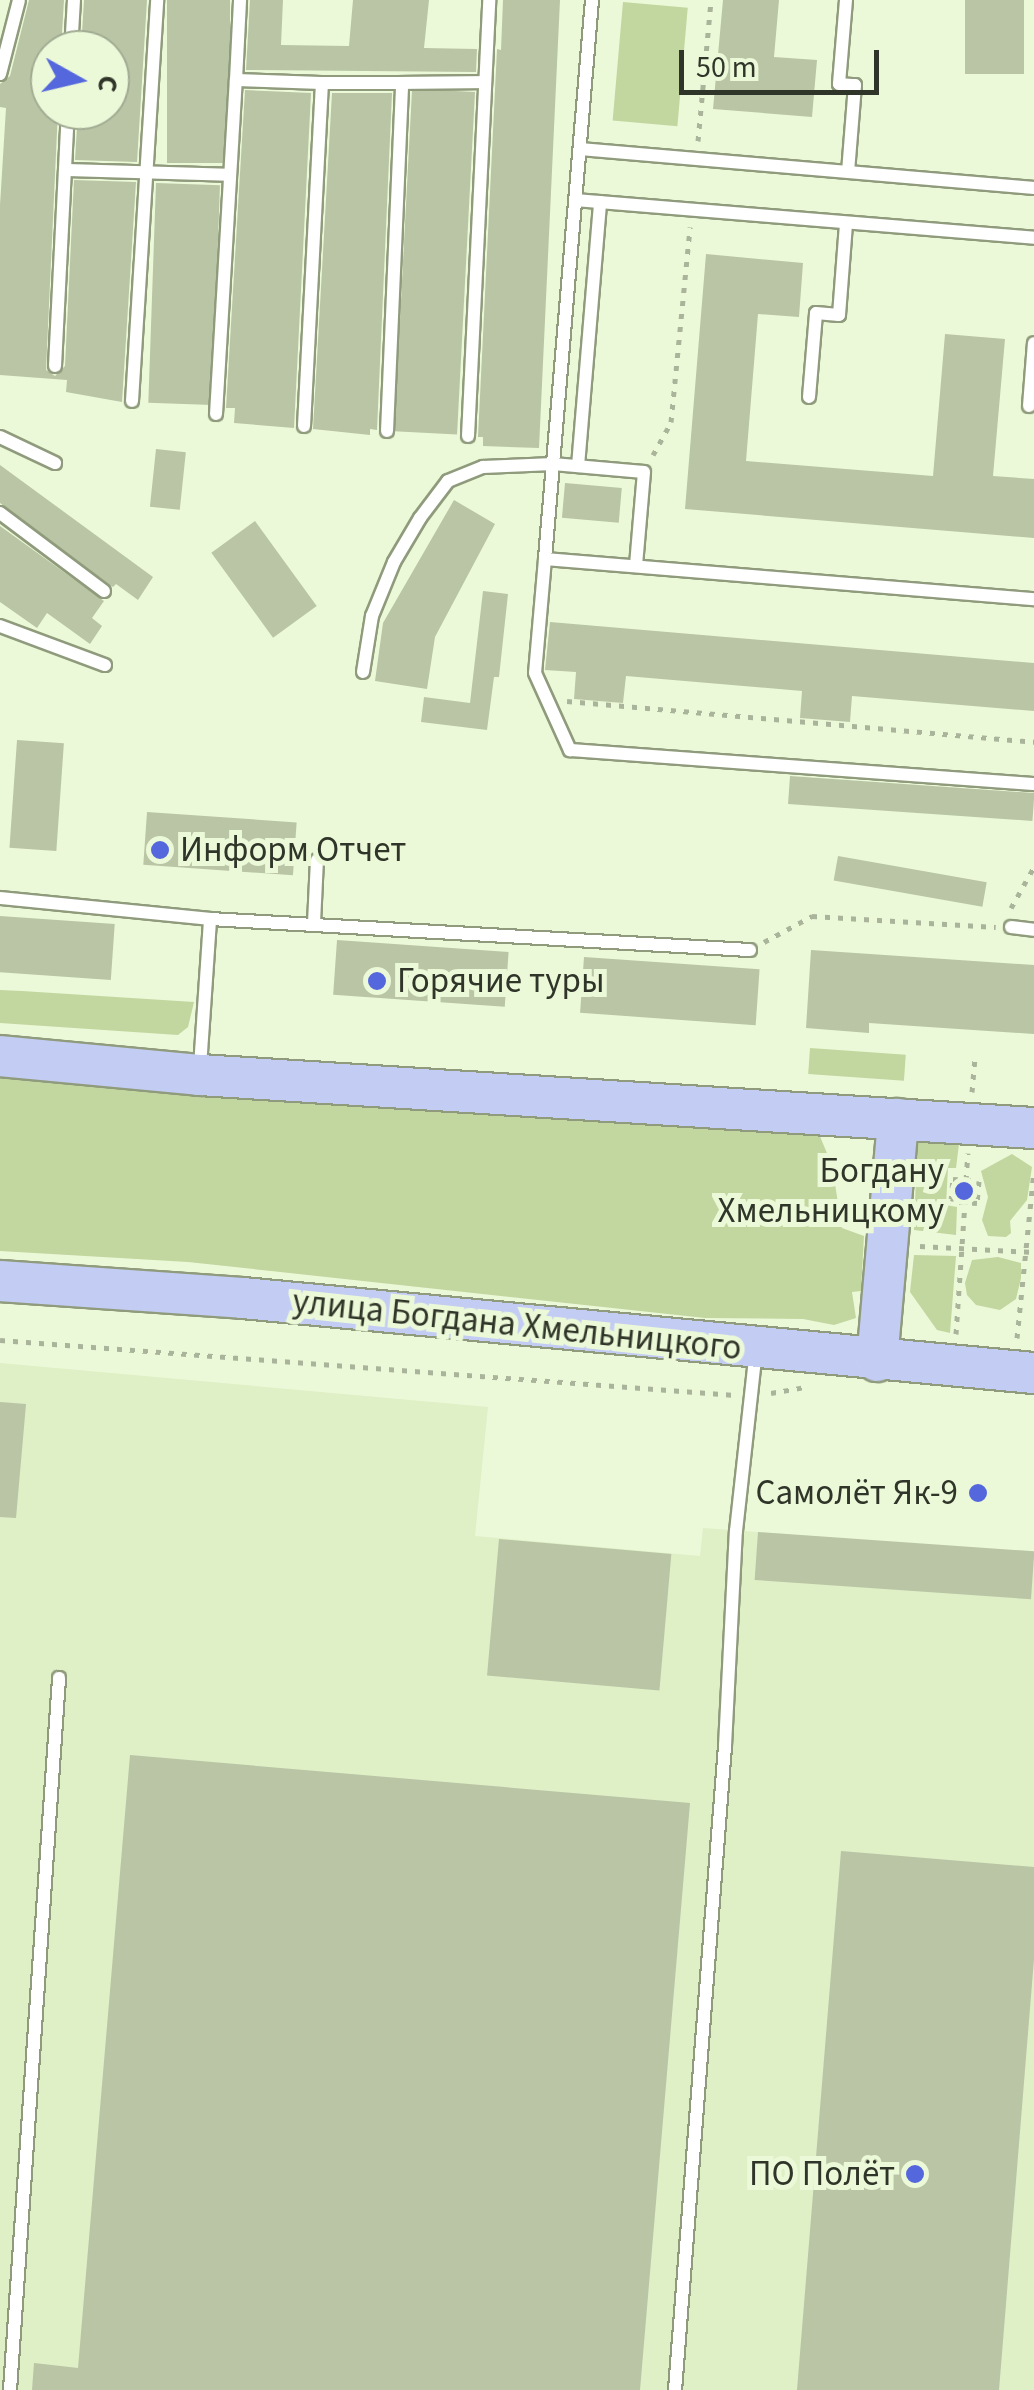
<!DOCTYPE html>
<html>
<head>
<meta charset="utf-8">
<style>
	body { margin:0 }
	#map { position:relative; width:1034px; height:2390px; overflow:hidden; background:#ecf9d8; font-family:"Source Sans 3",sans-serif }
	div>[style] { position:absolute }
	.built>* { inset:0; background:#dfefc6 }
	.green>* { inset:0; background:#c2d69f; transform-origin:0 0 }
	.building>* { inset:0; background:#b9c5a5; transform-origin:0 0 }
	.path>* { height:5px; margin-top:-2.5px; transform-origin:0; background:repeating-linear-gradient(90deg,#aab49a 0 5px,transparent 0 13px) }
	.roads { filter:drop-shadow(2px 0 #8f9b7c) drop-shadow(-2px 0 #8f9b7c) drop-shadow(0 2px #8f9b7c) drop-shadow(0 -2px #8f9b7c) }
	.lane>* { height:12px; margin:-6px; padding:0 6px; transform-origin:6px; border-radius:6px; background:#fff }
	.primary>* { height:40px; margin:-20px; padding:0 20px; transform-origin:20px; border-radius:20px; background:#c3cdf3 }
	.dots>* { width:28px; height:28px; translate:-50% -50%; box-sizing:border-box; border:5px solid #ecf9d8; border-radius:50% }
	span { translate:-50% -50%; white-space:nowrap; text-align:center; line-height:1.15; -webkit-text-stroke:10px #ecf9d8; paint-order:stroke }
	.poi-label { font-size:35px; color:#303529 }
	.left { translate:0 -50%; text-align:left }
	.right { translate:-100% -50%; text-align:right }
	.street-label { font-size:35px; color:#303529 }
	.north { position:absolute; left:30px; top:30px; width:100px; height:100px; box-sizing:border-box; background:#ecf9d8; border:2px solid #a1ab92; border-radius:50%; rotate:98deg; font-size:28px; font-weight:700; line-height:40px; text-align:center; color:#303529 }
	.north::after { content:''; display:block; margin:auto; width:35px; height:45px; background:#5467dd; clip-path:polygon(50% 0,100% 100%,50% 72%,0 100%) }
	.scale { position:absolute; left:679px; top:50px; width:200px; height:45px; box-sizing:border-box; border:5px solid #303529; border-top:0; padding-left:12px; font-size:30px; line-height:35px; white-space:nowrap; color:#303529; -webkit-text-stroke:8px #ecf9d8; paint-order:stroke }
</style>
</head>
<body>
<div id="map">
	<div class="built">
		<div style="clip-path:polygon(0 1363px,488px 1407px,475px 1536px,700px 1556px,703px 1528px,1034px 1553px,1034px 2390px,0 2390px)"></div>
	</div>
	<div class="green">
		<div style="left:623px;top:2px;width:65px;height:119px;rotate:5deg"></div>
		<div style="clip-path:polygon(0 990px,22px 991px,194px 1002px,188px 1027px,178px 1035px,0 1023px)"></div>
		<div style="left:810px;top:1048px;width:96px;height:26px;rotate:4deg"></div>
		<div style="clip-path:polygon(0 1073px,816px 1127px,832px 1165px,842px 1228px,864px 1236px,861px 1291px,852px 1292px,856px 1318px,834px 1325px,803px 1319px,705px 1318px,188px 1262px,0 1251px)"></div>
		<div style="clip-path:polygon(922px 1132px,960px 1136px,956px 1168px,948px 1168px,946px 1205px,957px 1207px,956px 1235px,914px 1230px,917px 1148px)"></div>
		<div style="clip-path:polygon(1012px 1154px,1032px 1167px,1027px 1200px,1010px 1221px,1011px 1233px,1006px 1237px,988px 1236px,982px 1220px,988px 1197px,981px 1171px)"></div>
		<div style="clip-path:polygon(914px 1255px,956px 1256px,950px 1333px,937px 1330px,910px 1292px)"></div>
		<div style="clip-path:polygon(998px 1257px,1021px 1263px,1021px 1278px,1016px 1299px,1000px 1310px,976px 1305px,967px 1295px,965px 1283px,972px 1260px)"></div>
	</div>
	<div class="building">
		<div style="clip-path:polygon(29px 0,64px 0,61px 50px,50px 50px,50px 110px,58px 110px,46px 370px,55px 376px,65px 366px,74px 180px,136px 182px,122px 402px,66px 392px,67px 380px,0 375px,0 205px,6px 108px,0 107px,0 84px,10px 76px)"></div>
		<div style="clip-path:polygon(84px 0,147px 0,137px 162px,75px 160px,78px 110px,110px 110px,110px 50px,81px 50px)"></div>
		<div style="left:167px;top:0;width:63px;height:163px"></div>
		<div style="clip-path:polygon(250px 0,283px 0,281px 45px,349px 46px,353px 0,429px 0,424px 48px,477px 49px,476px 72px,246px 70px)"></div>
		<div style="clip-path:polygon(503px 0,560px 0,539px 448px,483px 446px,483px 437px,478px 437px,497px 49px,501px 50px)"></div>
		<div style="clip-path:polygon(723px 0,779px 0,774px 57px,817px 60px,812px 117px,713px 109px)"></div>
		<div style="left:965px;top:0;width:59px;height:74px"></div>
		<div style="clip-path:polygon(245px 90px,311px 93px,294px 428px,234px 423px,235px 408px,226px 408px)"></div>
		<div style="left:475px;top:92px;width:343px;height:63px;rotate:93deg"></div>
		<div style="clip-path:polygon(332px 93px,392px 93px,377px 430px,370px 429px,370px 435px,313px 429px)"></div>
		<div style="left:156px;top:183px;width:64px;height:220px;rotate:2deg"></div>
		<div style="clip-path:polygon(706px 254px,803px 263px,799px 317px,758px 314px,746px 461px,933px 476px,945px 334px,1005px 339px,993px 476px,1034px 479px,1034px 538px,685px 509px)"></div>
		<div style="left:156px;top:449px;width:30px;height:58px;rotate:6deg"></div>
		<div style="clip-path:polygon(0 465px,153px 577px,138px 600px,116px 584px,113px 587px,0 503px)"></div>
		<div style="left:565px;top:483px;width:57px;height:35px;rotate:5deg"></div>
		<div style="clip-path:polygon(454px 500px,495px 524px,435px 637px,427px 689px,375px 681px,383px 623px)"></div>
		<div style="left:255px;top:521px;width:105px;height:54px;rotate:54deg"></div>
		<div style="clip-path:polygon(0 526px,104px 601px,92px 618px,102px 626px,90px 644px,47px 613px,37px 628px,0 602px)"></div>
		<div style="clip-path:polygon(483px 591px,508px 594px,499px 677px,494px 677px,487px 730px,421px 722px,424px 697px,470px 703px)"></div>
		<div style="clip-path:polygon(550px 622px,1034px 663px,1034px 711px,852px 696px,850px 722px,800px 718px,802px 691px,626px 676px,623px 703px,574px 699px,576px 672px,545px 670px)"></div>
		<div style="left:17px;top:740px;width:47px;height:108px;rotate:4deg"></div>
		<div style="left:790px;top:776px;width:245px;height:28px;rotate:4deg"></div>
		<div style="left:147px;top:812px;width:150px;height:53px;rotate:4deg"></div>
		<div style="left:838px;top:856px;width:151px;height:25px;rotate:10deg"></div>
		<div style="left:0;top:916px;width:115px;height:56px;rotate:4deg"></div>
		<div style="left:337px;top:940px;width:172px;height:55px;rotate:4deg"></div>
		<div style="clip-path:polygon(811px 950px,1034px 965px,1034px 1034px,869px 1023px,869px 1033px,806px 1028px)"></div>
		<div style="left:584px;top:957px;width:176px;height:56px;rotate:4deg"></div>
		<div style="clip-path:polygon(0 1402px,26px 1404px,16px 1518px,0 1517px)"></div>
		<div style="left:758px;top:1532px;width:277px;height:48px;rotate:4deg"></div>
		<div style="left:499px;top:1539px;width:173px;height:137px;rotate:5deg"></div>
		<div style="clip-path:polygon(130px 1755px,690px 1803px,640px 2390px,32px 2390px,34px 2363px,78px 2368px)"></div>
		<div style="clip-path:polygon(841px 1851px,1034px 1867px,1034px 1959px,999px 2390px,797px 2390px)"></div>
	</div>
	<div class="path">
		<div style="left:698px;top:141px;width:142px;rotate:-84.7deg"></div>
		<div style="left:653px;top:455px;width:38px;rotate:-61deg"></div>
		<div style="left:671px;top:422px;width:196px;rotate:-84.4deg"></div>
		<div style="left:567px;top:701px;width:469px;rotate:5deg"></div>
		<div style="left:1011px;top:908px;width:47px;rotate:-60.7deg"></div>
		<div style="left:764px;top:942px;width:55px;rotate:-28.4deg"></div>
		<div style="left:812px;top:916px;width:184px;rotate:3.4deg"></div>
		<div style="left:972px;top:1092px;width:37px;rotate:-85deg"></div>
		<div style="left:953px;top:1179px;width:26px;rotate:4deg"></div>
		<div style="left:979px;top:1181px;width:22px;rotate:95deg"></div>
		<div style="left:977px;top:1203px;width:26px;rotate:-176deg"></div>
		<div style="left:951px;top:1201px;width:22px;rotate:-85deg"></div>
		<div style="left:966px;top:1180px;width:27px;rotate:-86deg"></div>
		<div style="left:920px;top:1246px;width:114px;rotate:3deg"></div>
		<div style="left:956px;top:1334px;width:132px;rotate:-86.1deg"></div>
		<div style="left:1017px;top:1338px;width:168px;rotate:-84.2deg"></div>
		<div style="left:0;top:1340px;width:737px;rotate:4.28deg"></div>
		<div style="left:771px;top:1393px;width:34px;rotate:-10deg"></div>
	</div>
	<div class="roads">
		<div class="lane">
			<div style="left:592px;top:0;width:561px;rotate:94.81deg"></div>
			<div style="left:545px;top:559px;width:491px;rotate:4.7deg"></div>
			<div style="left:846px;top:0;width:84px;rotate:94.8deg"></div>
			<div style="left:839px;top:84px;width:16px;rotate:4deg"></div>
			<div style="left:855px;top:85px;width:87px;rotate:94.6deg"></div>
			<div style="left:71px;top:50px;width:50px;rotate:-86.6deg"></div>
			<div style="left:0;top:74px;width:76px;rotate:-75.6deg"></div>
			<div style="left:236px;top:80px;width:80px;rotate:-87.1deg"></div>
			<div style="left:580px;top:149px;width:456px;rotate:4.9deg"></div>
			<div style="left:65px;top:170px;width:165px;rotate:1.7deg"></div>
			<div style="left:575px;top:200px;width:461px;rotate:4.7deg"></div>
			<div style="left:55px;top:366px;width:256px;rotate:-87.1deg"></div>
			<div style="left:809px;top:397px;width:84px;rotate:-85.2deg"></div>
			<div style="left:816px;top:313px;width:23px;rotate:5deg"></div>
			<div style="left:839px;top:315px;width:92px;rotate:-85.6deg"></div>
			<div style="left:132px;top:401px;width:402px;rotate:-86.4deg"></div>
			<div style="left:1029px;top:406px;width:63px;rotate:-85.5deg"></div>
			<div style="left:216px;top:414px;width:335px;rotate:-86.6deg"></div>
			<div style="left:236px;top:80px;width:86px;rotate:2deg"></div>
			<div style="left:304px;top:426px;width:343px;rotate:-87deg"></div>
			<div style="left:322px;top:83px;width:80px"></div>
			<div style="left:387px;top:431px;width:348px;rotate:-87.5deg"></div>
			<div style="left:402px;top:83px;width:83px;rotate:-0.7deg"></div>
			<div style="left:468px;top:436px;width:437px;rotate:-87.2deg"></div>
			<div style="left:0;top:437px;width:61px;rotate:25.3deg"></div>
			<div style="left:578px;top:466px;width:265px;rotate:-85.2deg"></div>
			<div style="left:0;top:513px;width:130px;rotate:36.9deg"></div>
			<div style="left:545px;top:559px;width:114px;rotate:95deg"></div>
			<div style="left:535px;top:673px;width:85px;rotate:65.6deg"></div>
			<div style="left:570px;top:750px;width:465px;rotate:4.2deg"></div>
			<div style="left:0;top:626px;width:112px;rotate:20.4deg"></div>
			<div style="left:363px;top:672px;width:57px;rotate:-80.9deg"></div>
			<div style="left:372px;top:616px;width:58px;rotate:-67.8deg"></div>
			<div style="left:394px;top:562px;width:51px;rotate:-59.4deg"></div>
			<div style="left:420px;top:518px;width:46px;rotate:-52.9deg"></div>
			<div style="left:448px;top:481px;width:38px;rotate:-22deg"></div>
			<div style="left:483px;top:467px;width:70px;rotate:-2.5deg"></div>
			<div style="left:553px;top:464px;width:91px;rotate:5deg"></div>
			<div style="left:644px;top:472px;width:94px;rotate:94.9deg"></div>
			<div style="left:0;top:898px;width:211px;rotate:5.7deg"></div>
			<div style="left:210px;top:919px;width:541px;rotate:3.29deg"></div>
			<div style="left:314px;top:923px;width:63px;rotate:-87.3deg"></div>
			<div style="left:1011px;top:927px;width:23px;rotate:7deg"></div>
			<div style="left:200px;top:1067px;width:148px;rotate:-86.1deg"></div>
			<div style="left:10px;top:2390px;width:714px;rotate:-86.06deg"></div>
			<div style="left:675px;top:2390px;width:646px;rotate:-85.56deg"></div>
			<div style="left:725px;top:1746px;width:215px;rotate:-87.1deg"></div>
			<div style="left:736px;top:1531px;width:181px;rotate:-83.7deg"></div>
		</div>
		<div class="primary">
			<div style="left:0;top:1056px;width:201px;rotate:5.4deg"></div>
			<div style="left:200px;top:1075px;width:836px;rotate:3.64deg"></div>
			<div style="left:0;top:1281px;width:244px;rotate:4deg"></div>
			<div style="left:243px;top:1298px;width:795px;rotate:5.42deg"></div>
			<div style="left:877px;top:1361px;width:243px;rotate:-85deg"></div>
		</div>
	</div>
	<div class="dots">
		<div style="left:160px;top:850px;background:#5467dd"></div>
		<div style="left:377px;top:981px;background:#5467dd"></div>
		<div style="left:964px;top:1191px;background:#5467dd"></div>
		<div style="left:978px;top:1493px;background:#5467dd"></div>
		<div style="left:915px;top:2174px;background:#5467dd"></div>
	</div>
	<div class="poi-label">
		<span class="left" style="left:180px;top:850px">Информ Отчет</span>
		<span class="left" style="left:397px;top:981px">Горячие туры</span>
		<span class="right" style="left:944px;top:1191px">Богдану<br>Хмельницкому</span>
		<span class="right" style="left:958px;top:1493px">Самолёт Як-9</span>
		<span class="right" style="left:895px;top:2174px">ПО Полёт</span>
	</div>
	<div class="street-label">
		<span style="left:517px;top:1325px;rotate:6deg">улица Богдана Хмельницкого</span>
	</div>
	<div class="north">С</div>
	<div class="scale">50 m</div>
</div>
</body>
</html>
